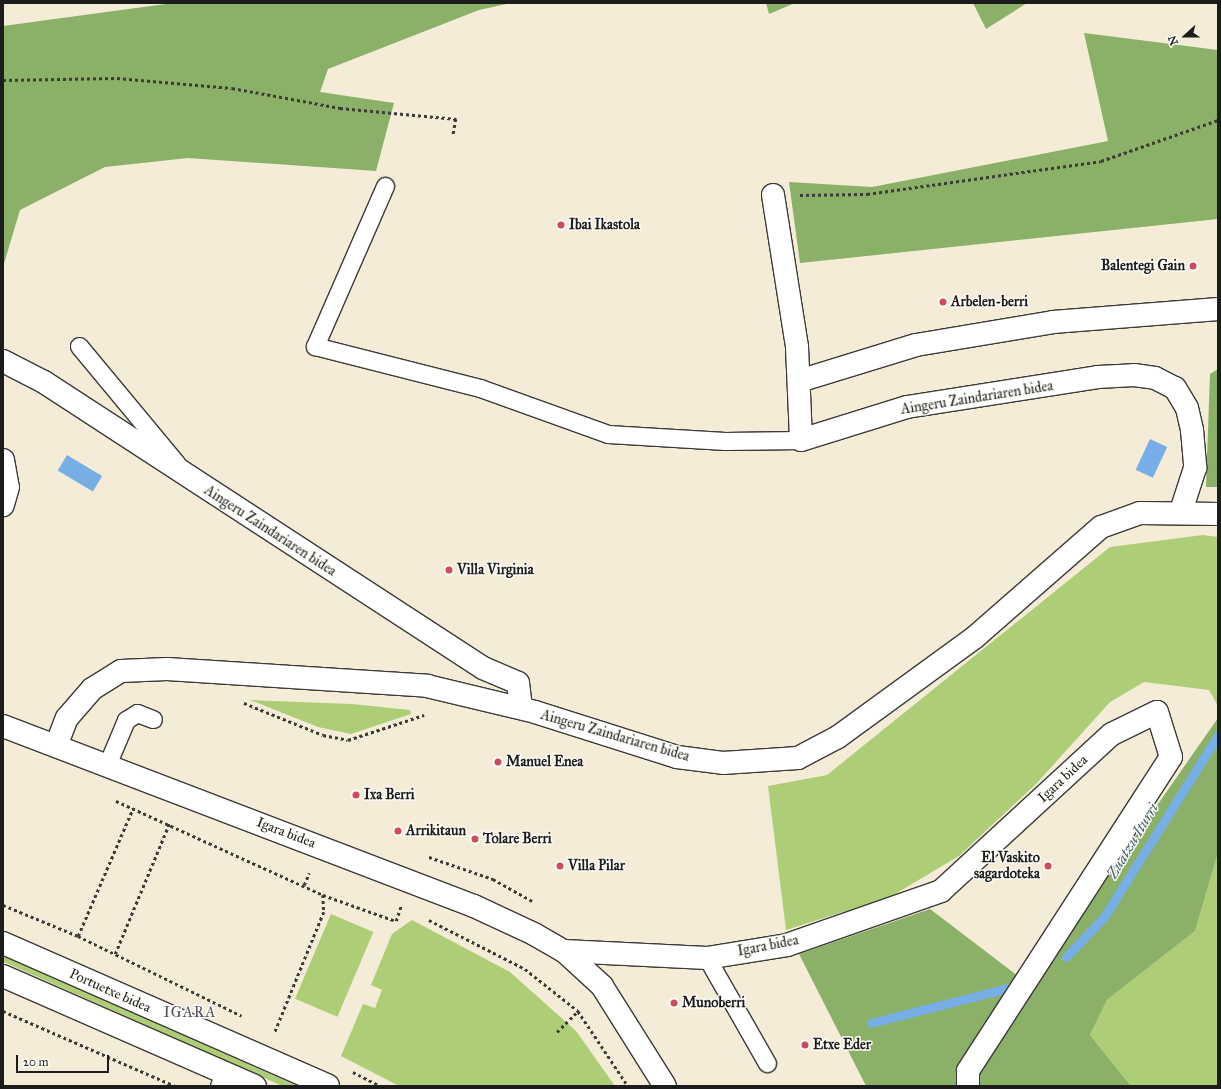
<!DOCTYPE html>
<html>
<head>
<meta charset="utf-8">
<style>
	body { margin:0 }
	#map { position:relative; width:1221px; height:1089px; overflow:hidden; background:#f4ecd7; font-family:"IM FELL Great Primer",serif }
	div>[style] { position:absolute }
	.green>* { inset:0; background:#adce76; transform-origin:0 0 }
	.forest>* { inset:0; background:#8ab167 }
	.water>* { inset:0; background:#77aee6; transform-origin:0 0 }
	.stream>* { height:9px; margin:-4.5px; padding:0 4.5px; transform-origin:4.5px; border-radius:4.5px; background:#77aee6 }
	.path>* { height:2.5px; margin-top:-1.25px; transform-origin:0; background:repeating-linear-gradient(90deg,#3c3b38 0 3px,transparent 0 6px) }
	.roads { filter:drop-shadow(1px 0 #3c3b38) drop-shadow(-1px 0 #3c3b38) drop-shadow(0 1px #3c3b38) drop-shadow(0 -1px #3c3b38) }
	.lane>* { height:17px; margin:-8.5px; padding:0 8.5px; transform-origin:8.5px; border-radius:8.5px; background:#fff }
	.street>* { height:22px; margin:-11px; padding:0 11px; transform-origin:11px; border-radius:11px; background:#fff }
	.dots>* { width:11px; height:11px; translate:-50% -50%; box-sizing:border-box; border:2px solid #fdfcf7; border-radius:50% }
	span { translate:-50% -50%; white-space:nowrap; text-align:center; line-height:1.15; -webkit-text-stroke:3px #fdfcf7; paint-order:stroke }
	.poi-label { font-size:14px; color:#1c1c1c; font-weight:700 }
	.left { translate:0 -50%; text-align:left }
	.right { translate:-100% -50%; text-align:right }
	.street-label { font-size:14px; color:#1c1c1c }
	.water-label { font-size:15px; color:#455e77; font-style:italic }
	.neighbourhood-label { font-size:15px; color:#565365; letter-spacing:1px }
	.frame { position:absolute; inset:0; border:4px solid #1c1c1c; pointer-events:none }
	.north { position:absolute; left:1165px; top:16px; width:40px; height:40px; -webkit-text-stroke:3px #fdfcf7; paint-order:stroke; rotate:249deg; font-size:11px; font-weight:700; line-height:16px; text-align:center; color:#1c1c1c }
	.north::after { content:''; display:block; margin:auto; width:14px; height:18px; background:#1c1c1c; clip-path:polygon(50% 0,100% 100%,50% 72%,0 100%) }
	.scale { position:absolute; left:16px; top:1055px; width:93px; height:18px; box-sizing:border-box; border:2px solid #1c1c1c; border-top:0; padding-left:5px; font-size:12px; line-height:14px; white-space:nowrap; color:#1c1c1c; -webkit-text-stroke:3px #fdfcf7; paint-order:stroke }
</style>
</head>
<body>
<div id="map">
	<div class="green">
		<div style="clip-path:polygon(1203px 535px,1218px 537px,1218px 706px,1209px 690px,1144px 682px,1110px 702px,1037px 783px,959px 856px,890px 897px,786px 930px,768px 786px,827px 775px,1110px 547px)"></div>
		<div style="clip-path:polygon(250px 700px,352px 704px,410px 710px,411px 714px,351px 734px,318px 727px)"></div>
		<div style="clip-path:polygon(1218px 853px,1218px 1086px,1131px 1086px,1090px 1035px,1107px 1000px,1195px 931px)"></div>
		<div style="left:331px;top:914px;width:46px;height:92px;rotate:23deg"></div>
		<div style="clip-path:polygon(412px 920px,510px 972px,576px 1031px,615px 1086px,399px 1086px,341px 1056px,363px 1004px,375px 1008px,382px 990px,371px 985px,392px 934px)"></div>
		<div style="left:3px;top:955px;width:326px;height:6px;rotate:24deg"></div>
	</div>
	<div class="forest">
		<div style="clip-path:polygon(173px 3px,511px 3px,479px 10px,328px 69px,320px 92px,394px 103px,376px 171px,188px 158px,105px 167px,20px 210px,3px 267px,3px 26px)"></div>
		<div style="clip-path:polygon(766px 3px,795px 3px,769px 14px)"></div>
		<div style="clip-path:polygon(973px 3px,1027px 3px,986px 29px)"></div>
		<div style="clip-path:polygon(1084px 33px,1218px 50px,1218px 219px,800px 263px,789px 182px,872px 187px,1108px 141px)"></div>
		<div style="clip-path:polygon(1218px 369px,1218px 487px,1206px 487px,1210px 374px)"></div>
		<div style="clip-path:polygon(1218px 718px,1218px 853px,1195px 931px,1107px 1000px,1090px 1035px,1131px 1086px,866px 1086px,799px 954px,930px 909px,1031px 986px)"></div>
	</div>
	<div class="water">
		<div style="left:1150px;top:439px;width:19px;height:34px;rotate:25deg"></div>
		<div style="left:67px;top:455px;width:41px;height:18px;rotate:31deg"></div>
	</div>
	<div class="stream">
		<div style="left:1066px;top:957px;width:55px;rotate:-46.5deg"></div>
		<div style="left:1104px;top:917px;width:215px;rotate:-57.9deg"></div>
		<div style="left:871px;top:1023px;width:141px;rotate:-14.3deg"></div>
	</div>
	<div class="path">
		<div style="left:3px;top:80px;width:114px;rotate:-1deg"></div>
		<div style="left:117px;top:78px;width:115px;rotate:5deg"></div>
		<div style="left:232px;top:88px;width:110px;rotate:10.5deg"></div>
		<div style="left:340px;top:108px;width:117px;rotate:5.4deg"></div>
		<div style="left:456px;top:119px;width:17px;rotate:100deg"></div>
		<div style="left:800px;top:195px;width:67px;rotate:-0.9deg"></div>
		<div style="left:867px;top:194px;width:236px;rotate:-8deg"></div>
		<div style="left:1101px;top:161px;width:124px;rotate:-19.3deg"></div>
		<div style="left:244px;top:703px;width:85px;rotate:22.1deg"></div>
		<div style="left:323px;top:735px;width:25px;rotate:11deg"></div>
		<div style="left:348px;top:740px;width:80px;rotate:-18.2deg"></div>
		<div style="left:116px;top:801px;width:227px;rotate:24.4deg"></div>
		<div style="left:323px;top:895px;width:17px;rotate:87deg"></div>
		<div style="left:324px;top:912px;width:130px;rotate:112.2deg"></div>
		<div style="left:429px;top:857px;width:68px;rotate:19deg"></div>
		<div style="left:493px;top:879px;width:45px;rotate:29.4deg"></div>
		<div style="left:304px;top:885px;width:13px;rotate:-67deg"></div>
		<div style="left:323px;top:895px;width:77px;rotate:19.6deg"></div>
		<div style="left:396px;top:921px;width:16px;rotate:-72deg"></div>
		<div style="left:3px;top:905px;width:81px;rotate:22.5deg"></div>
		<div style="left:78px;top:936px;width:182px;rotate:26deg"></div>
		<div style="left:429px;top:920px;width:108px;rotate:27deg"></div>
		<div style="left:525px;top:969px;width:68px;rotate:38.4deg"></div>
		<div style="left:578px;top:1011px;width:90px;rotate:56.3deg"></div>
		<div style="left:78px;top:936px;width:139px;rotate:-66.7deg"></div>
		<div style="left:115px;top:954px;width:141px;rotate:-67.4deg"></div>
		<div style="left:3px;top:1011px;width:188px;rotate:23.6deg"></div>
		<div style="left:557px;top:1032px;width:30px;rotate:-45deg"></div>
		<div style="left:353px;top:1072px;width:31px;rotate:27deg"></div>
	</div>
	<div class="roads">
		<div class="lane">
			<div style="left:385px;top:186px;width:175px;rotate:113.6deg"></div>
			<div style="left:315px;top:346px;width:170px;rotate:14.3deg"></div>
			<div style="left:480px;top:388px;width:136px;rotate:19.8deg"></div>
			<div style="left:608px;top:434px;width:117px;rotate:3.4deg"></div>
			<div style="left:725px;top:441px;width:76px;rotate:-0.8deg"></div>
			<div style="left:79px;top:346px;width:153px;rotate:50.3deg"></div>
			<div style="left:107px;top:765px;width:49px;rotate:-67.1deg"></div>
			<div style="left:126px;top:720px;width:13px;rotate:-32deg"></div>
			<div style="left:137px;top:713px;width:17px;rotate:21deg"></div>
			<div style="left:707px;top:958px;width:121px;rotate:60.3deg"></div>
			<div style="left:219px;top:1086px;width:15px;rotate:-70deg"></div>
		</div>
		<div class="street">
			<div style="left:773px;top:195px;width:154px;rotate:81deg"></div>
			<div style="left:797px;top:347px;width:93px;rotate:87.5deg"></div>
			<div style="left:801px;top:440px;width:111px;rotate:-17.3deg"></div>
			<div style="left:907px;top:407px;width:193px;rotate:-8.9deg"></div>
			<div style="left:1098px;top:377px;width:36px;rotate:-3deg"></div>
			<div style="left:1134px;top:375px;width:21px;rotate:8deg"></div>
			<div style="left:1155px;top:378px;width:22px;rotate:27deg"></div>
			<div style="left:1175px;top:388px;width:23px;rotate:59deg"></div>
			<div style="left:1187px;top:408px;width:23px;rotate:77deg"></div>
			<div style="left:1192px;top:430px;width:38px;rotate:85deg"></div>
			<div style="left:1195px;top:468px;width:45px;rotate:108deg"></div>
			<div style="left:3px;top:361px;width:46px;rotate:27.1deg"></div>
			<div style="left:44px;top:382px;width:524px;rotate:33.08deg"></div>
			<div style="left:483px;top:668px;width:38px;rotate:23deg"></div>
			<div style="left:518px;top:683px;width:25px;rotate:83deg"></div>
			<div style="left:799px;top:381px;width:122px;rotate:-17.1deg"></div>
			<div style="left:916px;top:345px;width:139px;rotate:-9.5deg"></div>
			<div style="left:1053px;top:322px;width:166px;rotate:-4.5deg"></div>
			<div style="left:3px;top:460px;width:27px;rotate:80deg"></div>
			<div style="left:8px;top:487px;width:19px;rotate:106deg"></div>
			<div style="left:3px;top:726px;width:504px;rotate:20.92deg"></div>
			<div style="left:474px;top:906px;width:66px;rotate:25deg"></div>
			<div style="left:534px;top:934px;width:34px;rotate:30deg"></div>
			<div style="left:564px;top:951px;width:52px;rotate:42.6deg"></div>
			<div style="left:602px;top:986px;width:118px;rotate:57.8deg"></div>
			<div style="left:56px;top:746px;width:30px;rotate:-69deg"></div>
			<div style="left:67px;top:718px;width:38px;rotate:-49deg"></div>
			<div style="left:92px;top:689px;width:34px;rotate:-32deg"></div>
			<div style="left:121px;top:671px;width:46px;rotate:-2.5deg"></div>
			<div style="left:167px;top:669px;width:261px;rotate:3.7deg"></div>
			<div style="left:427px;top:686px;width:111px;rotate:13.5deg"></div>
			<div style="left:535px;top:712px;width:149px;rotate:17.6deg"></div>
			<div style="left:677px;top:757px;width:46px;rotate:7.4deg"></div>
			<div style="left:723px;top:763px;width:75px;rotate:-3.8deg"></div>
			<div style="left:798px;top:758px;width:45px;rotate:-27.7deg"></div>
			<div style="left:838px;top:737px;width:168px;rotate:-36.1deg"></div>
			<div style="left:974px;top:638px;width:169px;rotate:-41.2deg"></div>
			<div style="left:1101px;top:527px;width:41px;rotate:-19.7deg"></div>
			<div style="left:1140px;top:513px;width:78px;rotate:0.7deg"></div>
			<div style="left:3px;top:943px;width:355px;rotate:23.7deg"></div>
			<div style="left:564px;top:951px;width:143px;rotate:2.8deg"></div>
			<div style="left:707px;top:958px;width:81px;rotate:-9.2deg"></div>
			<div style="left:787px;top:945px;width:163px;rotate:-19.3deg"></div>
			<div style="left:941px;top:891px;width:232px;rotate:-42.6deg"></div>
			<div style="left:1112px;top:734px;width:50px;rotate:-26.1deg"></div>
			<div style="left:1157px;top:712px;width:47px;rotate:72.7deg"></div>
			<div style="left:1171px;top:757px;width:374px;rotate:122.9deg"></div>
			<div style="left:968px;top:1071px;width:15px;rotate:90deg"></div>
			<div style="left:3px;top:976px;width:275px;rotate:23.6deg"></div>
		</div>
	</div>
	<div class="dots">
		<div style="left:561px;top:225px;background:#d1495b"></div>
		<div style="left:1193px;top:266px;background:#d1495b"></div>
		<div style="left:943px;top:302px;background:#d1495b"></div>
		<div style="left:449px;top:570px;background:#d1495b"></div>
		<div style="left:498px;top:762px;background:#d1495b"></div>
		<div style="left:356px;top:795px;background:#d1495b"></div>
		<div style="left:398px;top:831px;background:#d1495b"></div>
		<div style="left:475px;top:839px;background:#d1495b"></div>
		<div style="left:560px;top:866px;background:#d1495b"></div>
		<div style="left:1048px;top:866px;background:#d1495b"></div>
		<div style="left:674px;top:1003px;background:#d1495b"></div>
		<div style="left:805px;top:1045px;background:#d1495b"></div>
	</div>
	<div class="poi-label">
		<span class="left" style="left:569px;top:225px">Ibai Ikastola</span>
		<span class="right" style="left:1185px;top:266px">Balentegi Gain</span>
		<span class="left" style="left:951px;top:302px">Arbelen-berri</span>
		<span class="left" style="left:457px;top:570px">Villa Virginia</span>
		<span class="left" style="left:506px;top:762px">Manuel Enea</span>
		<span class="left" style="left:364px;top:795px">Ixa Berri</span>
		<span class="left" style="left:406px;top:831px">Arrikitaun</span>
		<span class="left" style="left:483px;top:839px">Tolare Berri</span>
		<span class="right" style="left:1040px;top:866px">El Vaskito<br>sagardoteka</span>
		<span class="left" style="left:568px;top:866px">Villa Pilar</span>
		<span class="left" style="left:682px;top:1003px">Munoberri</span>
		<span class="left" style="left:813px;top:1045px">Etxe Eder</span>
	</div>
	<div class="street-label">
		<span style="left:977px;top:398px;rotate:-9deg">Aingeru Zaindariaren bidea</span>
		<span style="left:270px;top:531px;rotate:33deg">Aingeru Zaindariaren bidea</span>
		<span style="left:615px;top:736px;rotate:16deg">Aingeru Zaindariaren bidea</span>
		<span style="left:1063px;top:779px;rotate:-43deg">Igara bidea</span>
		<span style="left:286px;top:833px;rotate:21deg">Igara bidea</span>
		<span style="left:768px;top:946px;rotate:-11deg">Igara bidea</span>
		<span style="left:110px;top:991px;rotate:24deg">Portuetxe bidea</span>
	</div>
	<div class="water-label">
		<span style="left:1133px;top:841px;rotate:-59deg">Zuatzu Iturri</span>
	</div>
	<div class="neighbourhood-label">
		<span style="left:190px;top:1013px">IGARA</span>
	</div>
	<div class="frame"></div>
	<div class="north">N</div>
	<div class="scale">20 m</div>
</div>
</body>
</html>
